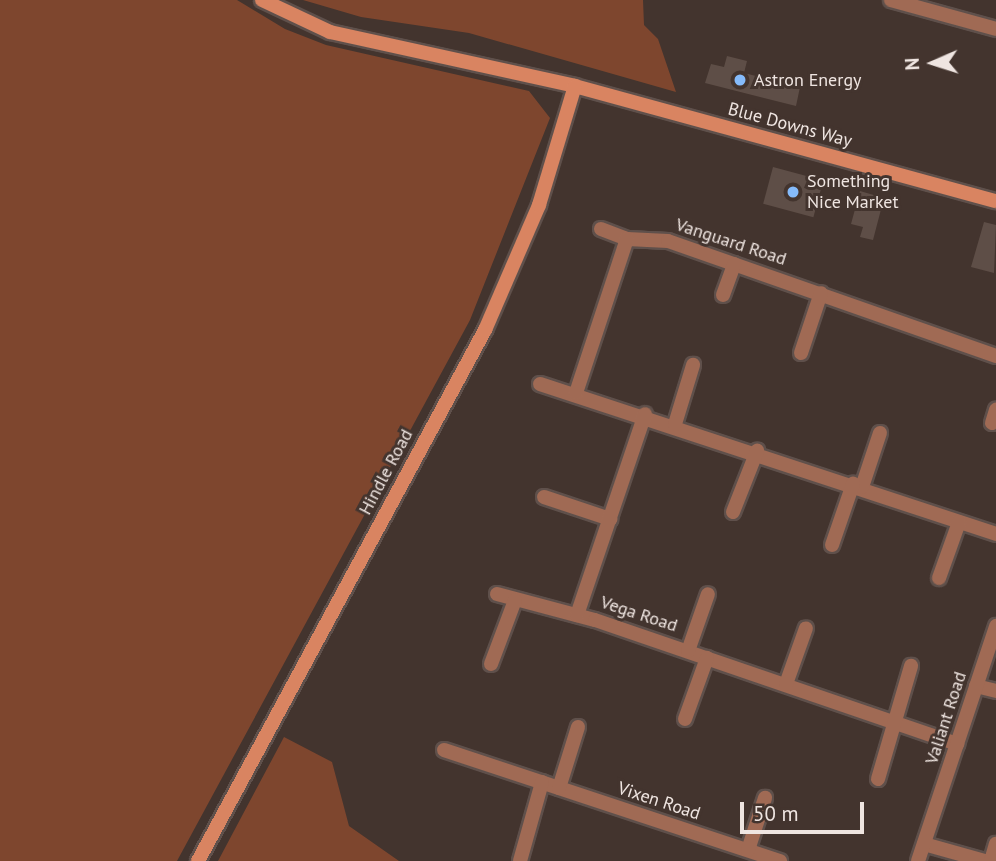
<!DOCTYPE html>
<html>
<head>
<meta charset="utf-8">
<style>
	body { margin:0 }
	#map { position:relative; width:996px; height:861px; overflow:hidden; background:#43342e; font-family:"PT Sans",sans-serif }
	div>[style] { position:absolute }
	.green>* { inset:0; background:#7e462e }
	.building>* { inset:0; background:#5e4e47; transform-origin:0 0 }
	.roads { filter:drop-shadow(2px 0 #5f504b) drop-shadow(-2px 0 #5f504b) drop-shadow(0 2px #5f504b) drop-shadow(0 -2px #5f504b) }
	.street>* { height:14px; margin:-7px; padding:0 7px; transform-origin:7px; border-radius:7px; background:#a06a54 }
	.secondary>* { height:14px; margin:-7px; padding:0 7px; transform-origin:7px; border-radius:7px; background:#d98461 }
	.dots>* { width:19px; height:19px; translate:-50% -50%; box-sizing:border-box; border:4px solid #43342e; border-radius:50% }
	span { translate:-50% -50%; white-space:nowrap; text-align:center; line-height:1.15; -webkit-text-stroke:6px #43342e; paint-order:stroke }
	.poi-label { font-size:18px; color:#efe5e1 }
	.left { translate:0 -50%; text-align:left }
	.street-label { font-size:18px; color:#efe5e1 }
	.north { position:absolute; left:898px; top:28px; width:70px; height:70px; -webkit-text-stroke:5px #43342e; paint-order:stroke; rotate:267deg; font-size:19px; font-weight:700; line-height:28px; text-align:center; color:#efe5e1 }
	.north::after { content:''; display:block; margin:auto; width:24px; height:32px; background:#efe5e1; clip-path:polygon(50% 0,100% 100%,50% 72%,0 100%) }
	.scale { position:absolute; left:740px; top:802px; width:124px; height:32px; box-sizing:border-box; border:4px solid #efe5e1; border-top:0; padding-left:9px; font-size:21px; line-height:24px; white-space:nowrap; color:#efe5e1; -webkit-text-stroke:5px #43342e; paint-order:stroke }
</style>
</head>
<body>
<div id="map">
	<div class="green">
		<div style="clip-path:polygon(0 0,237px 0,285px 29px,326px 45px,529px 91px,550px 118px,470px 320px,177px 861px,0 861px)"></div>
		<div style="clip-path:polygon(303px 0,643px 0,644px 25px,658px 39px,676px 92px,469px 33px,361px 17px)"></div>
		<div style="clip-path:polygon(284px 737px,332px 762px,349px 826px,399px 861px,218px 861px)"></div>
	</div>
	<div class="building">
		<div style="clip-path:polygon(727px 56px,747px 61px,744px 73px,800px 87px,796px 106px,705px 83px,711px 64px,724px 67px)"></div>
		<div style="left:773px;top:167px;width:52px;height:38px;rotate:15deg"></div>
		<div style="clip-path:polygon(860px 191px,884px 198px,873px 240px,860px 237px,863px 227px,851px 224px)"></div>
		<div style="clip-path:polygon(984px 222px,996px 225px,994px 273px,971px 267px)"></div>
	</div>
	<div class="roads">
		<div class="street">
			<div style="left:891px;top:0;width:109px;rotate:15.4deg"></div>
			<div style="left:601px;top:229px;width:28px;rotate:21deg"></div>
			<div style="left:627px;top:239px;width:41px;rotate:2.8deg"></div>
			<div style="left:668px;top:241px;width:348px;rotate:19.3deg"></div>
			<div style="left:723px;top:295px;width:33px;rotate:-70deg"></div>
			<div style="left:801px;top:353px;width:63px;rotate:-71.6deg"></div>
			<div style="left:540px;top:384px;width:480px;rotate:18.2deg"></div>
			<div style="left:576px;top:393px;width:162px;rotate:-71.7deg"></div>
			<div style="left:992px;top:423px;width:14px;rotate:-73deg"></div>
			<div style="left:675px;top:424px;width:62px;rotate:-73deg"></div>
			<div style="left:862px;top:487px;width:57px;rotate:-71.6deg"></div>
			<div style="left:544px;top:497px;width:70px;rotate:18.4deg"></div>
			<div style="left:733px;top:512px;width:66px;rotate:-68.5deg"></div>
			<div style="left:832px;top:545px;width:65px;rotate:-71deg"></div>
			<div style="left:939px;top:578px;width:59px;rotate:-70.3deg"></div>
			<div style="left:497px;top:594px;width:101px;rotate:14.9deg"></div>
			<div style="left:595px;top:620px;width:383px;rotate:18.9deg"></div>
			<div style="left:577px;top:615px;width:212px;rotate:-71.3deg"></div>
			<div style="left:688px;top:651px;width:60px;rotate:-70.7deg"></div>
			<div style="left:491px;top:664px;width:68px;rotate:-69.4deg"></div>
			<div style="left:786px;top:684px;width:59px;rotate:-70.3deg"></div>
			<div style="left:976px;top:686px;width:21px;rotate:14deg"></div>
			<div style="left:685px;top:719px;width:65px;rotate:-70.2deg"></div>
			<div style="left:444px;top:750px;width:354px;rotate:18.3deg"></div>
			<div style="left:878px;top:779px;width:118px;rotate:-73.7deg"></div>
			<div style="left:559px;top:788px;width:64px;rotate:-72.7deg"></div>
			<div style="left:924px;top:844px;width:63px;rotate:15.6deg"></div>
			<div style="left:748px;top:850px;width:55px;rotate:-71.9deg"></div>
			<div style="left:520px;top:861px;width:82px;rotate:-74.4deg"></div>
			<div style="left:918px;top:861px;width:248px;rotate:-71.6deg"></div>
			<div style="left:991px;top:861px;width:18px;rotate:-74deg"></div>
		</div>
		<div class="secondary">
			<div style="left:262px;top:0;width:75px;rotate:25.2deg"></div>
			<div style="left:330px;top:32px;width:251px;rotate:12.4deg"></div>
			<div style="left:575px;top:86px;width:436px;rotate:15.3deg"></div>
			<div style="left:198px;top:861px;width:604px;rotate:-61.61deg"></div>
			<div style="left:485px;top:330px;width:136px;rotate:-66.6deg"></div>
			<div style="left:539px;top:205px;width:124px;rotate:-73.2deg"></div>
		</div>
	</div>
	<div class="dots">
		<div style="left:740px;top:80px;background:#85bbfb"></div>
		<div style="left:793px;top:192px;background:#85bbfb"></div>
	</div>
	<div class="poi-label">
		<span class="left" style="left:754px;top:80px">Astron Energy</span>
		<span class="left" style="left:807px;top:192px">Something<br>Nice Market</span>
	</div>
	<div class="street-label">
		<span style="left:790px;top:125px;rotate:15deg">Blue Downs Way</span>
		<span style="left:731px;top:242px;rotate:18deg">Vanguard Road</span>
		<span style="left:386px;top:472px;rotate:-62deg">Hindle Road</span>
		<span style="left:639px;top:614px;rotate:18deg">Vega Road</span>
		<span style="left:946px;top:718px;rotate:-72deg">Valiant Road</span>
		<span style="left:659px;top:801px;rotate:18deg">Vixen Road</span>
	</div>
	<div class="north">N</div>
	<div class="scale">50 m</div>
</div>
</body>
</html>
